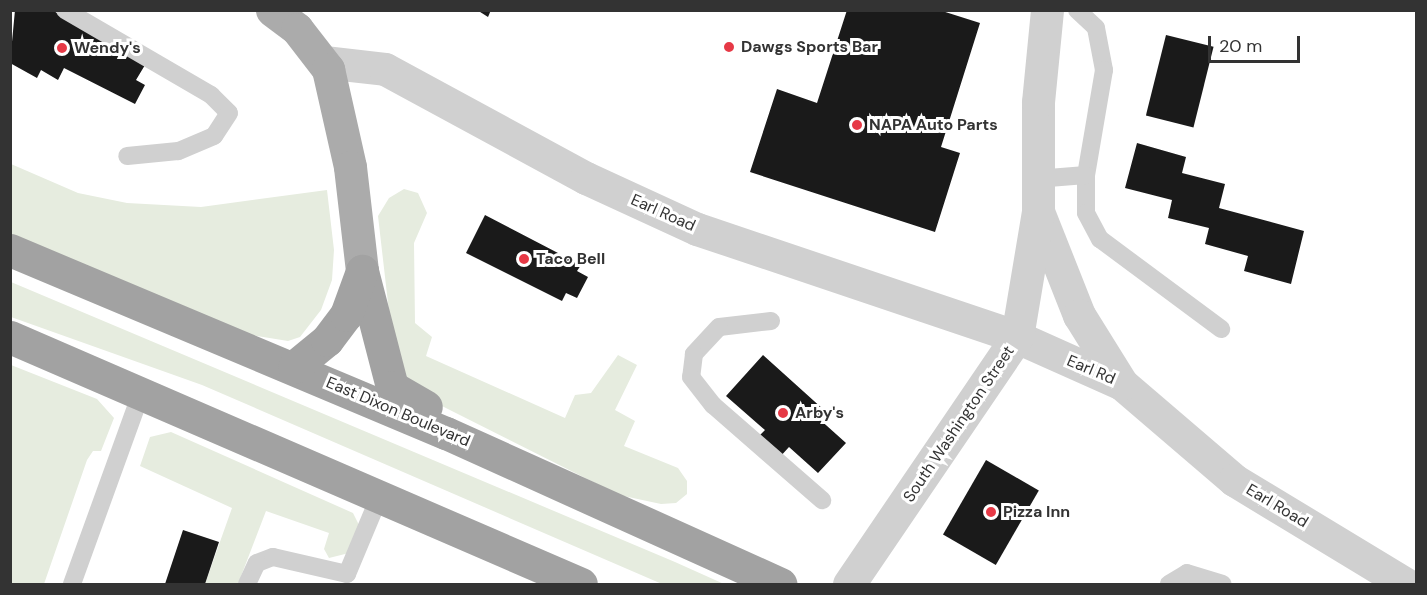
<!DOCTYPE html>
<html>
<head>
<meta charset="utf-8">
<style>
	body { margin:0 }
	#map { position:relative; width:1427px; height:595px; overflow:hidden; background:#fff; font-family:"DM Sans",sans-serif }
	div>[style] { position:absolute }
	.green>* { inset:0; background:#e6ecdf }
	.building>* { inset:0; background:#1a1a1a; transform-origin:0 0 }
	.service>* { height:18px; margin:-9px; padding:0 9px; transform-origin:9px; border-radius:9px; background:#d0d0d0 }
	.minor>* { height:33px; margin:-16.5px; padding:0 16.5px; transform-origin:16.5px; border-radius:16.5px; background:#d0d0d0 }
	.primary>* { height:33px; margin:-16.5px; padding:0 16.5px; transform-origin:16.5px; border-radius:16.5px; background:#ababab }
	.trunk>* { height:33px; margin:-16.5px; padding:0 16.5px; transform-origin:16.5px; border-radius:16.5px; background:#a2a2a2 }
	.dots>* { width:16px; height:16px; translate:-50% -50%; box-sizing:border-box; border:3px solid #fff; border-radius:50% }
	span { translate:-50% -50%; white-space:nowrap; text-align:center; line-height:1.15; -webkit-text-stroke:6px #fff; paint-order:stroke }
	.poi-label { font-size:16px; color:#333; font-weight:700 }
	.left { translate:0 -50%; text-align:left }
	.street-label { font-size:16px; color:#333 }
	.frame { position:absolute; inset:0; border:12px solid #333; pointer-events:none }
	.scale { position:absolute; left:1208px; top:36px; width:92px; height:27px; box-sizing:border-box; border:3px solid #333; border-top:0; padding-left:8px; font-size:18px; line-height:21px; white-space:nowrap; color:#333; -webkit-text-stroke:4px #fff; paint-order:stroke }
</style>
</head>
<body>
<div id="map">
	<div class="green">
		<div style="clip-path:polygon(11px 164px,78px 193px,127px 203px,201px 207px,327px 190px,334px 250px,332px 280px,321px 310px,300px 337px,288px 341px,233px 332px,11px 240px)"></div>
		<div style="clip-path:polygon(404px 189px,418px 193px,427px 213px,414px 243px,415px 323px,432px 337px,426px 356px,565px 418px,575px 395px,591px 393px,618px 355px,637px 365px,615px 410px,635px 421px,624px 446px,678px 468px,687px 481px,687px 494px,676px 503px,661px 504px,619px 495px,430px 400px,403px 377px,391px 329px,378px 216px,389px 198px)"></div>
		<div style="clip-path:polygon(11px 282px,675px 562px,724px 584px,662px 584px,202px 385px,11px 317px)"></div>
		<div style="clip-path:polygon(11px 365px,97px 399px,114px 418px,101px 451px,93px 451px,87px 460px,44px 584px,11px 584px)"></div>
		<div style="clip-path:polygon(171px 432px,353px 513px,361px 529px,349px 553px,329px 558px,324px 549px,329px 533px,266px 511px,238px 584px,205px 584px,232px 508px,140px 466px,150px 437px)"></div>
	</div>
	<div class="building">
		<div style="clip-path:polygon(15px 10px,52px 10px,145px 65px,136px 80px,145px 85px,135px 104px,64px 68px,58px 80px,41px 70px,37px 78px,10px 63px)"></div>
		<div style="clip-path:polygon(477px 10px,491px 10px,488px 17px)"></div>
		<div style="clip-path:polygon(847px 10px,939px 10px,980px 23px,941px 147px,960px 153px,935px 232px,750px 172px,777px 89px,817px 103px)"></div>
		<div style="left:1166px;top:35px;width:49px;height:83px;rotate:14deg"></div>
		<div style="clip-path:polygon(1137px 143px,1186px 157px,1182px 173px,1225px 184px,1219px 208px,1304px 231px,1291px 284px,1244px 271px,1248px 256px,1205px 244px,1209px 228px,1168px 218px,1172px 200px,1125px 188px)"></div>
		<div style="clip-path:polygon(485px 215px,581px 265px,577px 271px,588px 277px,577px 298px,566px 293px,562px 301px,466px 253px)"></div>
		<div style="clip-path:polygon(763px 355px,824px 410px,817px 417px,846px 443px,818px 473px,789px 447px,779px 458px,757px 438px,765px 430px,726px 396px)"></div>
		<div style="left:986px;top:460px;width:61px;height:86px;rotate:30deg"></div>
		<div style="clip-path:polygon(183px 530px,219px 542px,205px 584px,165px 584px)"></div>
	</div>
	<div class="service">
		<div style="left:65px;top:10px;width:169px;rotate:30.2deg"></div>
		<div style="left:211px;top:95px;width:25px;rotate:45deg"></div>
		<div style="left:229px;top:113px;width:27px;rotate:123deg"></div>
		<div style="left:214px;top:136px;width:39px;rotate:157deg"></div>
		<div style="left:178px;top:151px;width:51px;rotate:174.4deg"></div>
		<div style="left:1077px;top:10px;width:26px;rotate:43deg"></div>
		<div style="left:1096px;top:28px;width:43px;rotate:79.2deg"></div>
		<div style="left:1104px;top:70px;width:107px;rotate:99.7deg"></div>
		<div style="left:1086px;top:175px;width:38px;rotate:90deg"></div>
		<div style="left:1086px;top:213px;width:30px;rotate:62deg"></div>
		<div style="left:1100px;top:239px;width:151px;rotate:36.6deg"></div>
		<div style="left:1036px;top:179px;width:50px;rotate:-4.6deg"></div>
		<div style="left:771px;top:321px;width:52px;rotate:173.4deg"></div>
		<div style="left:719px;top:327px;width:37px;rotate:133deg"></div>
		<div style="left:694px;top:354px;width:23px;rotate:97deg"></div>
		<div style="left:691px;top:377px;width:36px;rotate:52deg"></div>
		<div style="left:713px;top:405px;width:145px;rotate:41.1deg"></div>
		<div style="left:72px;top:584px;width:203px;rotate:-70.1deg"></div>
		<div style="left:247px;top:584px;width:23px;rotate:-65deg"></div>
		<div style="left:257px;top:563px;width:17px;rotate:-21deg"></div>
		<div style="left:273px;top:557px;width:76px;rotate:12.9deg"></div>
		<div style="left:347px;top:574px;width:86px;rotate:-67.3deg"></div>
		<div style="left:1169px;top:584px;width:21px;rotate:-31deg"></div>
		<div style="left:1187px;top:573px;width:37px;rotate:17deg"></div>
	</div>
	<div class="minor">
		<div style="left:324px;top:62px;width:61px;rotate:6.5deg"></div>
		<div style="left:385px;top:69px;width:229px;rotate:28.5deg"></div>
		<div style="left:586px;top:178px;width:122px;rotate:24.7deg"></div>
		<div style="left:697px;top:229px;width:338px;rotate:18.6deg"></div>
		<div style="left:1017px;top:337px;width:115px;rotate:24.1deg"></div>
		<div style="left:1122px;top:384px;width:148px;rotate:40.6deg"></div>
		<div style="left:1234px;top:480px;width:201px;rotate:31.2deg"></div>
		<div style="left:1039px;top:214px;width:109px;rotate:68.4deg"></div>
		<div style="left:1079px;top:315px;width:81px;rotate:58.1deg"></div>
		<div style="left:849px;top:584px;width:299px;rotate:-55.8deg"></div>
		<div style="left:1017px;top:337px;width:127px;rotate:-80.5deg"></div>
		<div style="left:1038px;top:212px;width:110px;rotate:-90deg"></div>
		<div style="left:1038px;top:102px;width:92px;rotate:-84.4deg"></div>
	</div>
	<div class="primary">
		<div style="left:272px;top:10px;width:31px;rotate:37deg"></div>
		<div style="left:297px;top:29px;width:51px;rotate:52.2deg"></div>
		<div style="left:328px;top:69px;width:100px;rotate:77.3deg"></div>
		<div style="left:350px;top:167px;width:105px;rotate:83.4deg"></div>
	</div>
	<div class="trunk">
		<div style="left:10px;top:250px;width:473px;rotate:22.8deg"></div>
		<div style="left:446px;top:433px;width:367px;rotate:24.3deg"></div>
		<div style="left:362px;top:271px;width:120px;rotate:75.5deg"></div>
		<div style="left:392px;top:387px;width:39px;rotate:30deg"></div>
		<div style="left:10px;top:337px;width:622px;rotate:23.39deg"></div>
		<div style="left:294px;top:367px;width:43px;rotate:-39.3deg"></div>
		<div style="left:327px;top:340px;width:31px;rotate:-53deg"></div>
		<div style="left:346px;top:315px;width:47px;rotate:-70deg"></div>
	</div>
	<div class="dots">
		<div style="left:729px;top:47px;background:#e63946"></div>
		<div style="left:62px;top:48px;background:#e63946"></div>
		<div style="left:857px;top:125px;background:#e63946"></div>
		<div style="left:524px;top:259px;background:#e63946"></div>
		<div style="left:783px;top:413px;background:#e63946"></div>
		<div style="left:991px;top:512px;background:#e63946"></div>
	</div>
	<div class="poi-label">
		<span class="left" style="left:741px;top:47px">Dawgs Sports Bar</span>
		<span class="left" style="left:74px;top:48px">Wendy's</span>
		<span class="left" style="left:869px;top:125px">NAPA Auto Parts</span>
		<span class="left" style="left:536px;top:259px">Taco Bell</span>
		<span class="left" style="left:795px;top:413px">Arby's</span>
		<span class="left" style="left:1003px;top:512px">Pizza Inn</span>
	</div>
	<div class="street-label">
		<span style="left:663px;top:213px;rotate:24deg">Earl Road</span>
		<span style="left:1091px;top:370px;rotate:23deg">Earl Rd</span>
		<span style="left:398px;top:412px;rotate:23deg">East Dixon Boulevard</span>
		<span style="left:959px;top:424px;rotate:-56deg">South Washington Street</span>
		<span style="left:1277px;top:506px;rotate:31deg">Earl Road</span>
	</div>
	<div class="frame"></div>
	<div class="scale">20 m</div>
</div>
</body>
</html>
